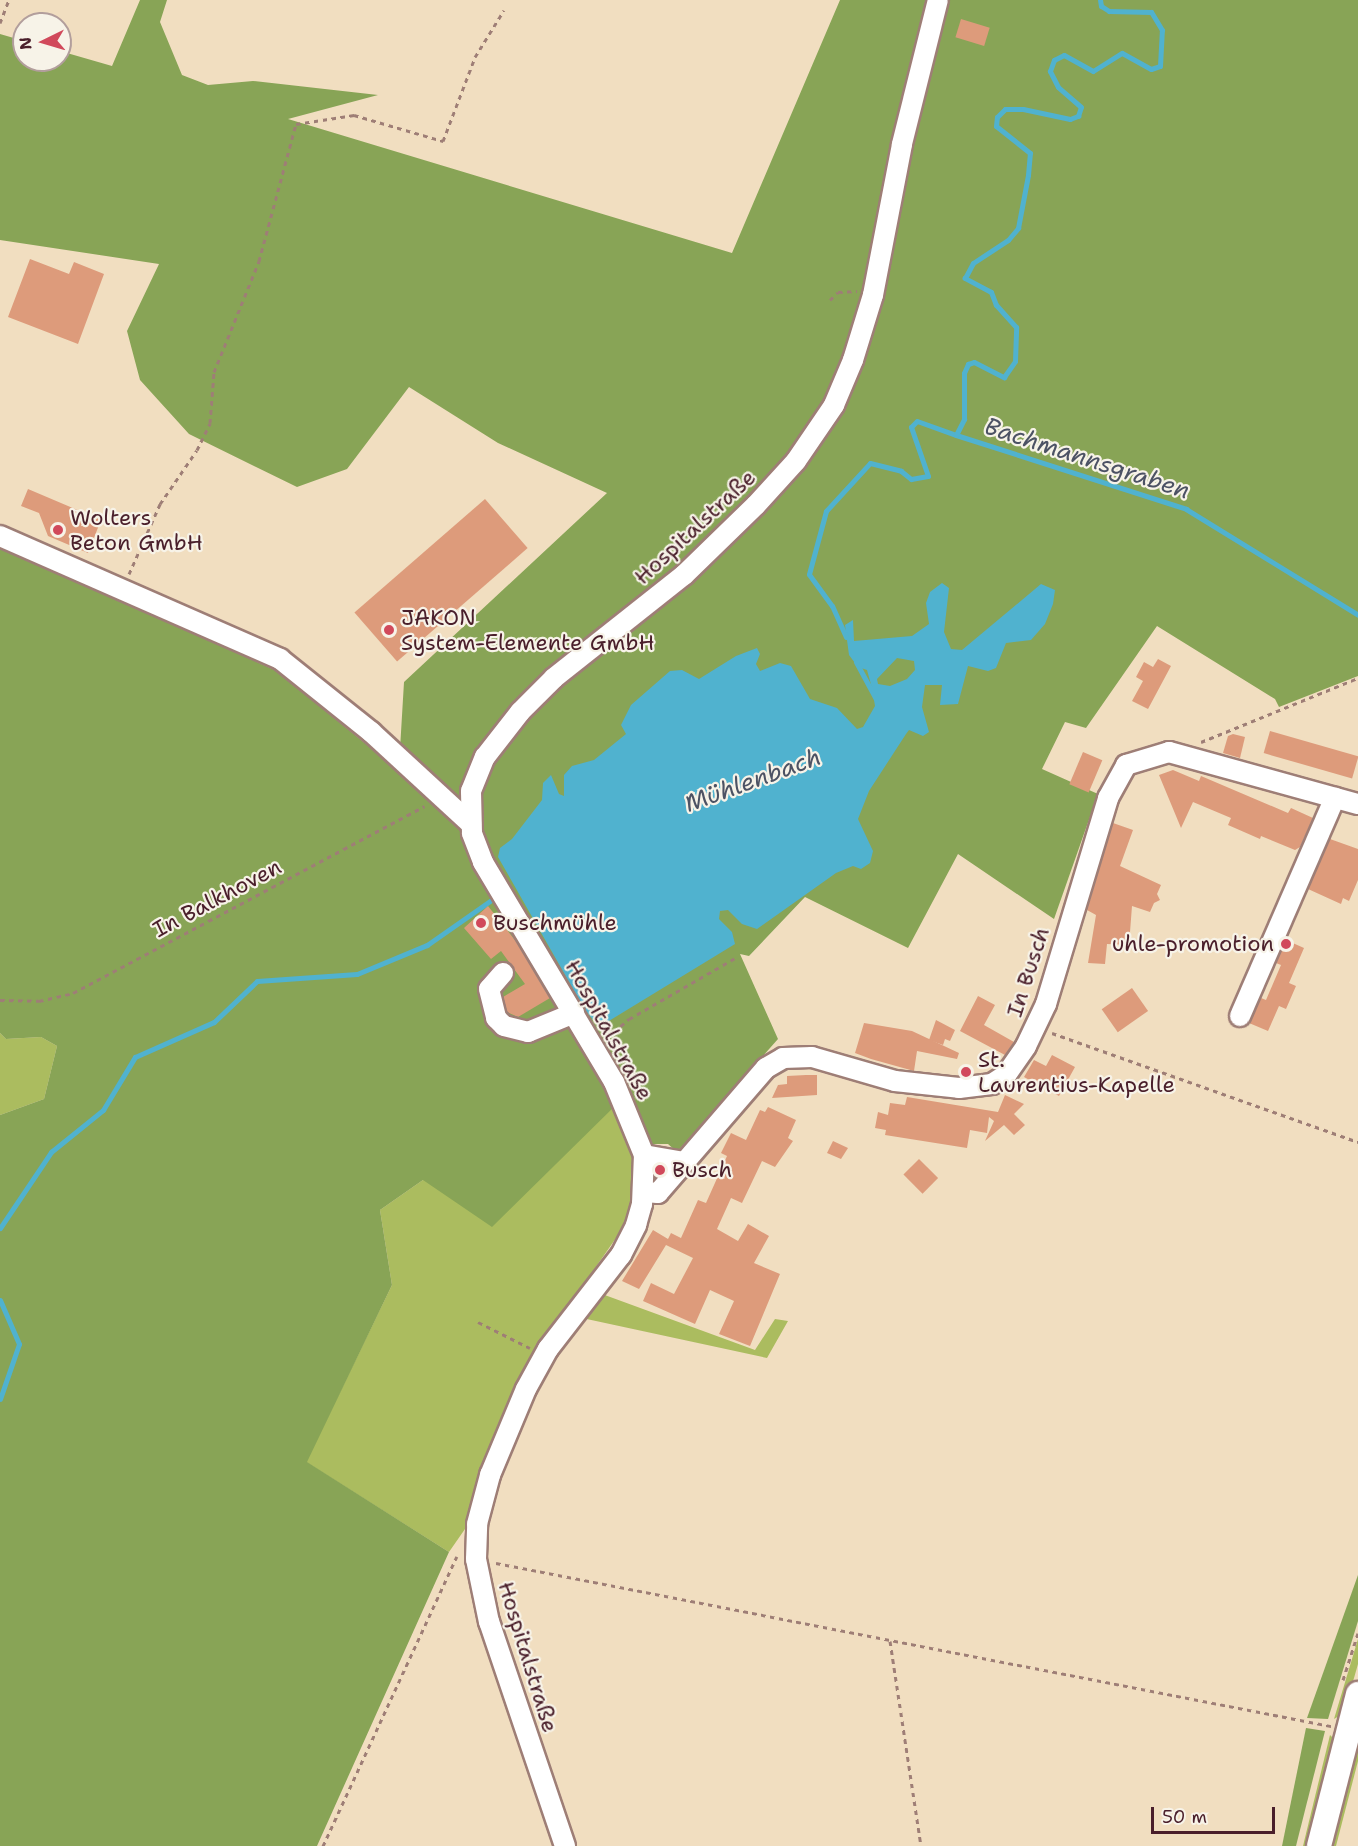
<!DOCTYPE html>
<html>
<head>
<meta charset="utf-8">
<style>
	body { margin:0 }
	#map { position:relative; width:1358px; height:1846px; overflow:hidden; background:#f1dec0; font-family:"Shantell Sans",sans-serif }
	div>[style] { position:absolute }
	.green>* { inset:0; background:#abbc5f }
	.forest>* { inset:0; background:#88a456 }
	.water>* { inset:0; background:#50b2cf }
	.stream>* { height:5px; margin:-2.5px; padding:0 2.5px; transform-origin:2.5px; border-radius:2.5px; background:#50b2cf }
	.building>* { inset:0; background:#dd9b7b; transform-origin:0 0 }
	.path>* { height:3px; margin-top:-1.5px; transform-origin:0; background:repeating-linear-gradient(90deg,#9e7e76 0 4.5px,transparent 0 9px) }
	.roads { filter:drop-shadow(2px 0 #9e7e76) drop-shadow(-2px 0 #9e7e76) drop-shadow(0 2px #9e7e76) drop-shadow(0 -2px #9e7e76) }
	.minor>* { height:20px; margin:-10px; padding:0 10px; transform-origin:10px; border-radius:10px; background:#fff }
	.major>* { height:24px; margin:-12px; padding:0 12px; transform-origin:12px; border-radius:12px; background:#fff }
	.dots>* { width:16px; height:16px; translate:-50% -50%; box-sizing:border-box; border:3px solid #f7f3e8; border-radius:50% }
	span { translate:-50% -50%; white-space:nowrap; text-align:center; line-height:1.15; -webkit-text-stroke:4.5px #f7f3e8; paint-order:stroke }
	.poi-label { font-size:22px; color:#4a1f2b }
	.left { translate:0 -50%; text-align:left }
	.right { translate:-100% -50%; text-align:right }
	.street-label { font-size:22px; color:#4a1f2b }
	.water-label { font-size:24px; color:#4c5264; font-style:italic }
	.north { position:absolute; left:12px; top:12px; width:60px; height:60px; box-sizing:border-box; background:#f7f3e8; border:2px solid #b29e9c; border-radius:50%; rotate:265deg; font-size:16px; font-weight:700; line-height:24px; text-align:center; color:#4a1f2b }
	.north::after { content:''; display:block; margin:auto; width:21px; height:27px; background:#d1495b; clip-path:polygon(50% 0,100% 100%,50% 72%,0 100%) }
	.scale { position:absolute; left:1151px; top:1807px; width:124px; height:27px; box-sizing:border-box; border:3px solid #4a1f2b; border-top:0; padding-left:8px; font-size:18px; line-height:21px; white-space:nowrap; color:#4a1f2b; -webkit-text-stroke:4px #f7f3e8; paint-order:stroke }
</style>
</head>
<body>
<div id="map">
	<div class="green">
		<div style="clip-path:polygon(0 1033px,6px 1039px,41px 1037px,57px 1046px,44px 1099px,0 1115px)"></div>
		<div style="clip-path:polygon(619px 1102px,634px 1152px,634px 1204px,623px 1228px,547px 1337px,516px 1400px,465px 1529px,449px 1552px,306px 1462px,392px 1285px,380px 1210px,423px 1180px)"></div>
		<div style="clip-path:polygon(602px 1294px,755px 1350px,775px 1319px,788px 1321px,767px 1358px,582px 1318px)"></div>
		<div style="clip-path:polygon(1358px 1639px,1358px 1664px,1344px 1713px,1334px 1719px)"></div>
		<div style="clip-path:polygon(1358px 1734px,1358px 1761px,1336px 1846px,1329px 1846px)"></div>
		<div style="clip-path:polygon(1330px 1735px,1335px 1740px,1310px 1846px,1303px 1846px)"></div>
	</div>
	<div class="forest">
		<div style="clip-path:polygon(140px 0,167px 0,160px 22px,182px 75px,208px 85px,253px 81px,378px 95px,288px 119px,732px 253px,840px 0,1358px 0,1358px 676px,1279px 707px,1275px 699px,1157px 626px,1086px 728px,1065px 722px,1042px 769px,1098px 794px,1054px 919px,958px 854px,908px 948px,805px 897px,749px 956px,740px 954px,778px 1039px,677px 1152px,668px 1144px,649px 1144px,619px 1102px,492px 1227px,423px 1180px,380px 1210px,392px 1285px,307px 1462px,449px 1552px,317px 1846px,0 1846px,0 1115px,44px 1099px,57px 1046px,41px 1037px,6px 1039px,0 1033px,0 547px,277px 671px,394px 767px,400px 749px,404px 682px,607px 493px,498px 443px,409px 387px,347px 469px,297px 487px,189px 434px,140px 380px,127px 331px,159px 264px,0 240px,0 34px,24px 41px,24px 60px,60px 60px,60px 51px,112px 66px)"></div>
		<div style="clip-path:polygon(1358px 1575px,1358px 1621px,1328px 1719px,1307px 1718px)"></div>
		<div style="clip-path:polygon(1306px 1728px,1325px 1731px,1296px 1846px,1282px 1846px)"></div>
	</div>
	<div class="water">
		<div style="clip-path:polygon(evenodd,942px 583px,949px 588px,944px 632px,951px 649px,962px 650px,1041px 584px,1055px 590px,1053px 604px,1045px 624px,1031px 640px,1006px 643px,996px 668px,988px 671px,968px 666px,958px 704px,940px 705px,942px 685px,925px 685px,922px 707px,929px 732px,923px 736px,909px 730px,906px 734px,869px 791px,858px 819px,873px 851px,870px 863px,861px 869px,853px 866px,836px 873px,757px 929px,742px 924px,728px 910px,720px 911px,719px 919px,732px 932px,735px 944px,599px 1027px,585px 1010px,498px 857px,500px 848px,512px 839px,542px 800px,543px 783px,551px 775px,559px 794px,564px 796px,564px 775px,572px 766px,594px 760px,626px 734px,621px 725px,631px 705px,670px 671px,682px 670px,699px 679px,736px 656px,757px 648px,760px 654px,756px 664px,760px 671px,780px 663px,791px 666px,810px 699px,837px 708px,857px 729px,863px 727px,875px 706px,872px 688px,867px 670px,858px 667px,849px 655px,845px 625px,853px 620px,854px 641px,912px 636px,929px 624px,926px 603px,930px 592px,942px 583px,897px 658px,914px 661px,915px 670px,907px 679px,890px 686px,878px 684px,877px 679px,897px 658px)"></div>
	</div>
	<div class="stream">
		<div style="left:956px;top:435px;width:242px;rotate:17.8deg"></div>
		<div style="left:1186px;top:509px;width:202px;rotate:31.6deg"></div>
		<div style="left:846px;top:637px;width:34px;rotate:-114deg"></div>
		<div style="left:832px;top:606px;width:39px;rotate:-126deg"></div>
		<div style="left:809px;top:574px;width:65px;rotate:-74.9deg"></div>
		<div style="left:826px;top:511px;width:65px;rotate:-47.5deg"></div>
		<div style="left:870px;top:463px;width:32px;rotate:14deg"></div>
		<div style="left:901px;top:471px;width:13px;rotate:39deg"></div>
		<div style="left:911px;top:479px;width:17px;rotate:-10deg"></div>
		<div style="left:928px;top:476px;width:52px;rotate:-109.1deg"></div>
		<div style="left:911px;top:427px;width:8px;rotate:-45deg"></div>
		<div style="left:917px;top:421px;width:41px;rotate:19.7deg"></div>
		<div style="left:956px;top:435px;width:18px;rotate:-63deg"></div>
		<div style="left:964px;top:419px;width:46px;rotate:-90deg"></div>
		<div style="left:964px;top:373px;width:10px;rotate:-66deg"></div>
		<div style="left:968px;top:364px;width:6px;rotate:-18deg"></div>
		<div style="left:974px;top:362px;width:34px;rotate:27deg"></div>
		<div style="left:1004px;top:377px;width:19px;rotate:-55deg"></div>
		<div style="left:1015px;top:361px;width:34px;rotate:-88deg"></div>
		<div style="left:1016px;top:327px;width:30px;rotate:-132deg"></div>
		<div style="left:996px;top:305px;width:14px;rotate:-111deg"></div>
		<div style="left:991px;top:292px;width:30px;rotate:-152deg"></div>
		<div style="left:965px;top:278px;width:17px;rotate:-62deg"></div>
		<div style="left:973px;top:263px;width:42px;rotate:-33.3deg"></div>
		<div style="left:1008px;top:240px;width:16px;rotate:-50deg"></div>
		<div style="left:1018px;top:228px;width:54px;rotate:-79.3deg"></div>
		<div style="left:1028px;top:175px;width:22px;rotate:-85deg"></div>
		<div style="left:1030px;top:153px;width:43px;rotate:-141.5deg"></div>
		<div style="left:996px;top:126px;width:9px;rotate:-84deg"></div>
		<div style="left:997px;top:117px;width:11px;rotate:-45deg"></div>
		<div style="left:1005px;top:109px;width:18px"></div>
		<div style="left:1023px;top:109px;width:48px;rotate:12deg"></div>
		<div style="left:1070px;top:119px;width:9px;rotate:-21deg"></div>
		<div style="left:1078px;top:116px;width:9px;rotate:-72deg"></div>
		<div style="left:1081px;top:107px;width:30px;rotate:-139deg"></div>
		<div style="left:1058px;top:87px;width:18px;rotate:-117deg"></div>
		<div style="left:1050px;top:71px;width:12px;rotate:-70deg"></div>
		<div style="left:1054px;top:60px;width:11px;rotate:-27deg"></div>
		<div style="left:1064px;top:55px;width:33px;rotate:29deg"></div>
		<div style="left:1093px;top:71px;width:34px;rotate:-32deg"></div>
		<div style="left:1122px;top:53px;width:33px;rotate:29deg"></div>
		<div style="left:1151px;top:69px;width:9px;rotate:-18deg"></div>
		<div style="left:1160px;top:66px;width:36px;rotate:-87deg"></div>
		<div style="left:1162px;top:30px;width:21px;rotate:-121deg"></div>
		<div style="left:1151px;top:12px;width:42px;rotate:-178.6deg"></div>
		<div style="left:1109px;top:11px;width:9px;rotate:-148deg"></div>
		<div style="left:1101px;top:6px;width:6px;rotate:-99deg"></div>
		<div style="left:856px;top:662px;width:42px;rotate:61.6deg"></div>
		<div style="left:0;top:1228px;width:92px;rotate:-56.1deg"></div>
		<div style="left:51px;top:1152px;width:67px;rotate:-38.9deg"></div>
		<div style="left:103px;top:1110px;width:62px;rotate:-58.9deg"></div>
		<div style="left:135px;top:1057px;width:86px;rotate:-23.9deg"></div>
		<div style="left:214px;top:1022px;width:59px;rotate:-43.6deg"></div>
		<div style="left:257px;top:981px;width:100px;rotate:-4deg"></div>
		<div style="left:357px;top:974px;width:76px;rotate:-22.5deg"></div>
		<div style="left:427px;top:945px;width:85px;rotate:-35deg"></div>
		<div style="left:0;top:1300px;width:48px;rotate:66.6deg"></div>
		<div style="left:19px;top:1344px;width:58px;rotate:109.1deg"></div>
	</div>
	<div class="building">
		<div style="left:961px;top:19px;width:30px;height:19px;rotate:17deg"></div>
		<div style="clip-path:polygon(30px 259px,69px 274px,74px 262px,104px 274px,78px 344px,8px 317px)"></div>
		<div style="clip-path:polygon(28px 489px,101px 520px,88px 553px,48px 536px,39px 513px,21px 506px)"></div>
		<div style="left:485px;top:499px;width:65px;height:173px;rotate:49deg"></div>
		<div style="clip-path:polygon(1158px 659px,1171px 666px,1148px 709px,1132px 701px,1143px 681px,1136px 677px,1144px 662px,1153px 667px)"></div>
		<div style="left:1270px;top:731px;width:92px;height:23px;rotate:16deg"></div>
		<div style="clip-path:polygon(1233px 734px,1245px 737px,1240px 758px,1223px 753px,1228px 736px)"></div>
		<div style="left:1083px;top:752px;width:21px;height:35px;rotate:23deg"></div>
		<div style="clip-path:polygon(1173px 770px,1199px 781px,1201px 776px,1288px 813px,1291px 808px,1313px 818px,1300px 847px,1295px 850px,1261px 836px,1260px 839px,1228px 825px,1231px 818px,1193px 802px,1181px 828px,1159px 775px)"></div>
		<div style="clip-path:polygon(1113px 823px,1133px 830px,1120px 866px,1161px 885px,1157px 894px,1160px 900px,1154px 903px,1150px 912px,1132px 906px,1129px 945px,1107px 944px,1105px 964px,1088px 963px,1096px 915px,1087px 910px)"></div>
		<div style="clip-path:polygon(1330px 839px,1358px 849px,1358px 880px,1349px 901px,1343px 898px,1341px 904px,1308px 889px)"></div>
		<div style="clip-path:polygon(488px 906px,518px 944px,550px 998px,518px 1017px,507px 1012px,503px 997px,525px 984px,501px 951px,491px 959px,464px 928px)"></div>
		<div style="clip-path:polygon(1286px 940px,1304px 948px,1289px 983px,1296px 986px,1286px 1009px,1279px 1006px,1268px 1031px,1249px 1023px,1261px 998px,1266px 1000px,1281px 965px,1276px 963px)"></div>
		<div style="left:1132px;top:988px;width:28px;height:37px;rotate:55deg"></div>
		<div style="clip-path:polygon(978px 996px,995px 1005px,984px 1025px,1014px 1042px,1005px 1055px,960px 1031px)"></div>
		<div style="clip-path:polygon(936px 1020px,955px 1030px,950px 1041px,945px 1039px,943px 1045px,929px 1040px)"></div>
		<div style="clip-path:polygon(864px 1023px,912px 1031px,959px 1053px,957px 1059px,917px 1051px,914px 1071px,871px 1059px,855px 1053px)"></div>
		<div style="clip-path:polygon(1052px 1055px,1075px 1067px,1059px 1096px,1024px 1077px,1034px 1060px,1046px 1066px)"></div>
		<div style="clip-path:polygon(806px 1075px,817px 1075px,817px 1095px,772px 1098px,778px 1085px,787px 1084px,787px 1076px)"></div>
		<div style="clip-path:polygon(1005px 1095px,1024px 1104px,1014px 1114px,1025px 1125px,1014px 1135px,1004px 1125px,985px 1141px,994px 1121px,989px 1117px,987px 1133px,970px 1130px,967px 1148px,885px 1135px,886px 1130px,875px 1128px,878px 1112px,888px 1115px,890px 1103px,905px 1105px,907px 1097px,998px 1112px)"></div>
		<div style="clip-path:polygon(768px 1107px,796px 1120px,788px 1138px,793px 1141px,775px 1167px,762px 1161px,742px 1203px,731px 1198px,717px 1229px,738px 1241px,748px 1224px,769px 1236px,754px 1263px,780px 1274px,750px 1346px,719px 1334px,734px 1301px,710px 1290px,695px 1324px,643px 1301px,651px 1283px,674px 1294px,693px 1258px,666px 1245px,639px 1289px,622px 1281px,653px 1230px,668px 1239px,671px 1233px,681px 1238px,698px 1200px,706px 1203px,727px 1156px,721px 1153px,731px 1133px,746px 1140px,760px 1110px,765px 1112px)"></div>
		<div style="clip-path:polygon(833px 1141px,848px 1148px,841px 1159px,827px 1153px)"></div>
		<div style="left:919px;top:1159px;width:27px;height:22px;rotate:45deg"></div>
	</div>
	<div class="path">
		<div style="left:0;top:23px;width:25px;rotate:-69deg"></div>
		<div style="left:830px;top:300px;width:11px;rotate:-45deg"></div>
		<div style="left:838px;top:292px;width:19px;rotate:-3deg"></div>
		<div style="left:129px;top:574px;width:77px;rotate:-66.1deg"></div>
		<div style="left:160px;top:504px;width:65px;rotate:-55.6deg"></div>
		<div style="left:197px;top:450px;width:30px;rotate:-64deg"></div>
		<div style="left:210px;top:423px;width:51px;rotate:-85.5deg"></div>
		<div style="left:214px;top:372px;width:120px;rotate:-67.9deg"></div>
		<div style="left:259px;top:261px;width:142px;rotate:-74.9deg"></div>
		<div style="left:296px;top:124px;width:59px;rotate:-8.8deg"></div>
		<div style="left:354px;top:115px;width:93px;rotate:16.3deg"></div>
		<div style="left:443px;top:141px;width:90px;rotate:-69.1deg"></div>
		<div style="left:475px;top:57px;width:55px;rotate:-58.3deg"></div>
		<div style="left:1201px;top:742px;width:170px;rotate:-22.2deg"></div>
		<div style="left:0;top:1000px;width:39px;rotate:1deg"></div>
		<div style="left:39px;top:1001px;width:35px;rotate:-13deg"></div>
		<div style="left:73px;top:993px;width:398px;rotate:-28deg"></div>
		<div style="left:1052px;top:1033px;width:325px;rotate:19.6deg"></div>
		<div style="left:607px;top:1038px;width:29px;rotate:-41deg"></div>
		<div style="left:629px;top:1019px;width:122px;rotate:-29.9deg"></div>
		<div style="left:478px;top:1322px;width:58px;rotate:26.6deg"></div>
		<div style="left:496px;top:1563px;width:851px;rotate:11.05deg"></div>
		<div style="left:890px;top:1641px;width:207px;rotate:81.4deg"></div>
		<div style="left:1343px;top:1680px;width:49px;rotate:-72.3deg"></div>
		<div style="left:323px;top:1846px;width:319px;rotate:-65.2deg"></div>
	</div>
	<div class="roads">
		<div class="minor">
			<div style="left:0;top:536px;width:306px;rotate:23.7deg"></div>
			<div style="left:280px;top:659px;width:117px;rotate:38.7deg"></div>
			<div style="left:371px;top:732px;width:136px;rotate:42.6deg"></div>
			<div style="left:503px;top:973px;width:21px;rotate:131deg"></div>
			<div style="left:489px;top:989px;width:30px;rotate:76deg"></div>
			<div style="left:496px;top:1018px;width:11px;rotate:45deg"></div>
			<div style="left:504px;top:1026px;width:25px;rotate:14deg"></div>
			<div style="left:528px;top:1032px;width:50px;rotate:-22.4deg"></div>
			<div style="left:1240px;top:1016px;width:238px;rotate:-66.5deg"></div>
			<div style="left:644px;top:1155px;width:41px;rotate:9.9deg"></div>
			<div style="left:643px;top:1192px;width:15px;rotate:4deg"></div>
			<div style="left:658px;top:1193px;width:165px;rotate:-49.2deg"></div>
			<div style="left:766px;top:1068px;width:20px;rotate:-30deg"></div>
			<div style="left:783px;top:1058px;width:29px;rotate:-2deg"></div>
			<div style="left:812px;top:1057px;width:86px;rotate:16.1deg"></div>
			<div style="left:895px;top:1081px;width:64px;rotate:6.2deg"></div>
			<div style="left:959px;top:1088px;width:33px;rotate:-7deg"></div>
			<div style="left:992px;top:1084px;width:17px;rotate:-33deg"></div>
			<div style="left:1006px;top:1075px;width:35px;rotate:-55deg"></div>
			<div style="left:1026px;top:1046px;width:47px;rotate:-64.5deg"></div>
			<div style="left:1046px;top:1004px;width:215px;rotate:-73.2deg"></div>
			<div style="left:1108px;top:798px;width:38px;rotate:-61deg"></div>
			<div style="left:1126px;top:765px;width:45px;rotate:-16.8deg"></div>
			<div style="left:1169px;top:752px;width:196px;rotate:15.4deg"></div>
			<div style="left:565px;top:1846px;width:237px;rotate:-108.7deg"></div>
			<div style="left:489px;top:1622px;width:64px;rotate:-101.7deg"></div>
			<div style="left:476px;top:1559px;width:35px;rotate:-88deg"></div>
			<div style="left:477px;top:1524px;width:51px;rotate:-75.1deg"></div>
			<div style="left:490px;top:1475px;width:93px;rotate:-67.3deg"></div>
			<div style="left:526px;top:1389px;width:46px;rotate:-61.2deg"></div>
			<div style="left:548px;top:1349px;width:119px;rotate:-52.2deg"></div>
			<div style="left:621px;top:1255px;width:34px;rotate:-63deg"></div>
			<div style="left:636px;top:1225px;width:22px;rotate:-74deg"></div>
			<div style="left:642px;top:1204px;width:49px;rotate:-87.7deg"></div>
			<div style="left:644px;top:1155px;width:79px;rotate:-112.3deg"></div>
			<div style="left:614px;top:1082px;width:256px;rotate:-120.8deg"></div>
			<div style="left:483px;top:862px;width:31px;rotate:-111deg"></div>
			<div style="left:472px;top:833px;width:42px;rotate:-91.4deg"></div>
			<div style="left:471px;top:791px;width:37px;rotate:-68deg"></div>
			<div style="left:485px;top:757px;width:57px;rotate:-52.1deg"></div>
			<div style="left:520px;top:712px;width:48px;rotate:-45deg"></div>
			<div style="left:554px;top:678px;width:166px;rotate:-38.4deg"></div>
			<div style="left:684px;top:575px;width:100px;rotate:-44.2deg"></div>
			<div style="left:756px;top:505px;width:59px;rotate:-47.7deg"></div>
			<div style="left:796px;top:461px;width:68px;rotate:-55.8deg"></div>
			<div style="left:834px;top:405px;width:49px;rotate:-67.1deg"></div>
			<div style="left:853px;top:360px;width:68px;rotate:-72.9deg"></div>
			<div style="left:873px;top:295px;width:154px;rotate:-79.1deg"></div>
			<div style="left:902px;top:144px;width:148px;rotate:-76deg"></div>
		</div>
		<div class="major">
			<div style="left:1319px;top:1846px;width:157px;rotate:-75.6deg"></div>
		</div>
	</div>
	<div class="dots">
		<div style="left:58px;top:530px;background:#d1495b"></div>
		<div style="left:389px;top:630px;background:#d1495b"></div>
		<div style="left:481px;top:923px;background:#d1495b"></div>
		<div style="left:1286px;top:944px;background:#d1495b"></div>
		<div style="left:966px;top:1072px;background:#d1495b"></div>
		<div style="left:660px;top:1170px;background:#d1495b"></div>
	</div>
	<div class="poi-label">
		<span class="left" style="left:70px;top:530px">Wolters<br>Beton GmbH</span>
		<span class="left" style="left:401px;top:630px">JAKON<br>System-Elemente GmbH</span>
		<span class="left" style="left:493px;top:923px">Buschmühle</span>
		<span class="right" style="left:1274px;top:944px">uhle-promotion</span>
		<span class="left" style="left:978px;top:1072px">St.<br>Laurentius-Kapelle</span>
		<span class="left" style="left:672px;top:1170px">Busch</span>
	</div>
	<div class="street-label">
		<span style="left:695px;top:527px;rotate:-43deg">Hospitalstraße</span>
		<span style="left:217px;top:898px;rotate:-28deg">In Balkhoven</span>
		<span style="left:1028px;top:972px;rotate:-72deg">In Busch</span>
		<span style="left:609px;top:1030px;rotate:61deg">Hospitalstraße</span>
		<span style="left:528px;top:1657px;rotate:73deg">Hospitalstraße</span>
	</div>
	<div class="water-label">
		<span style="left:1087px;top:459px;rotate:18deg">Bachmannsgraben</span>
		<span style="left:753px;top:781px;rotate:-20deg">Mühlenbach</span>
	</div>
	<div class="north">N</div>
	<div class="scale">50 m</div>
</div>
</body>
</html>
